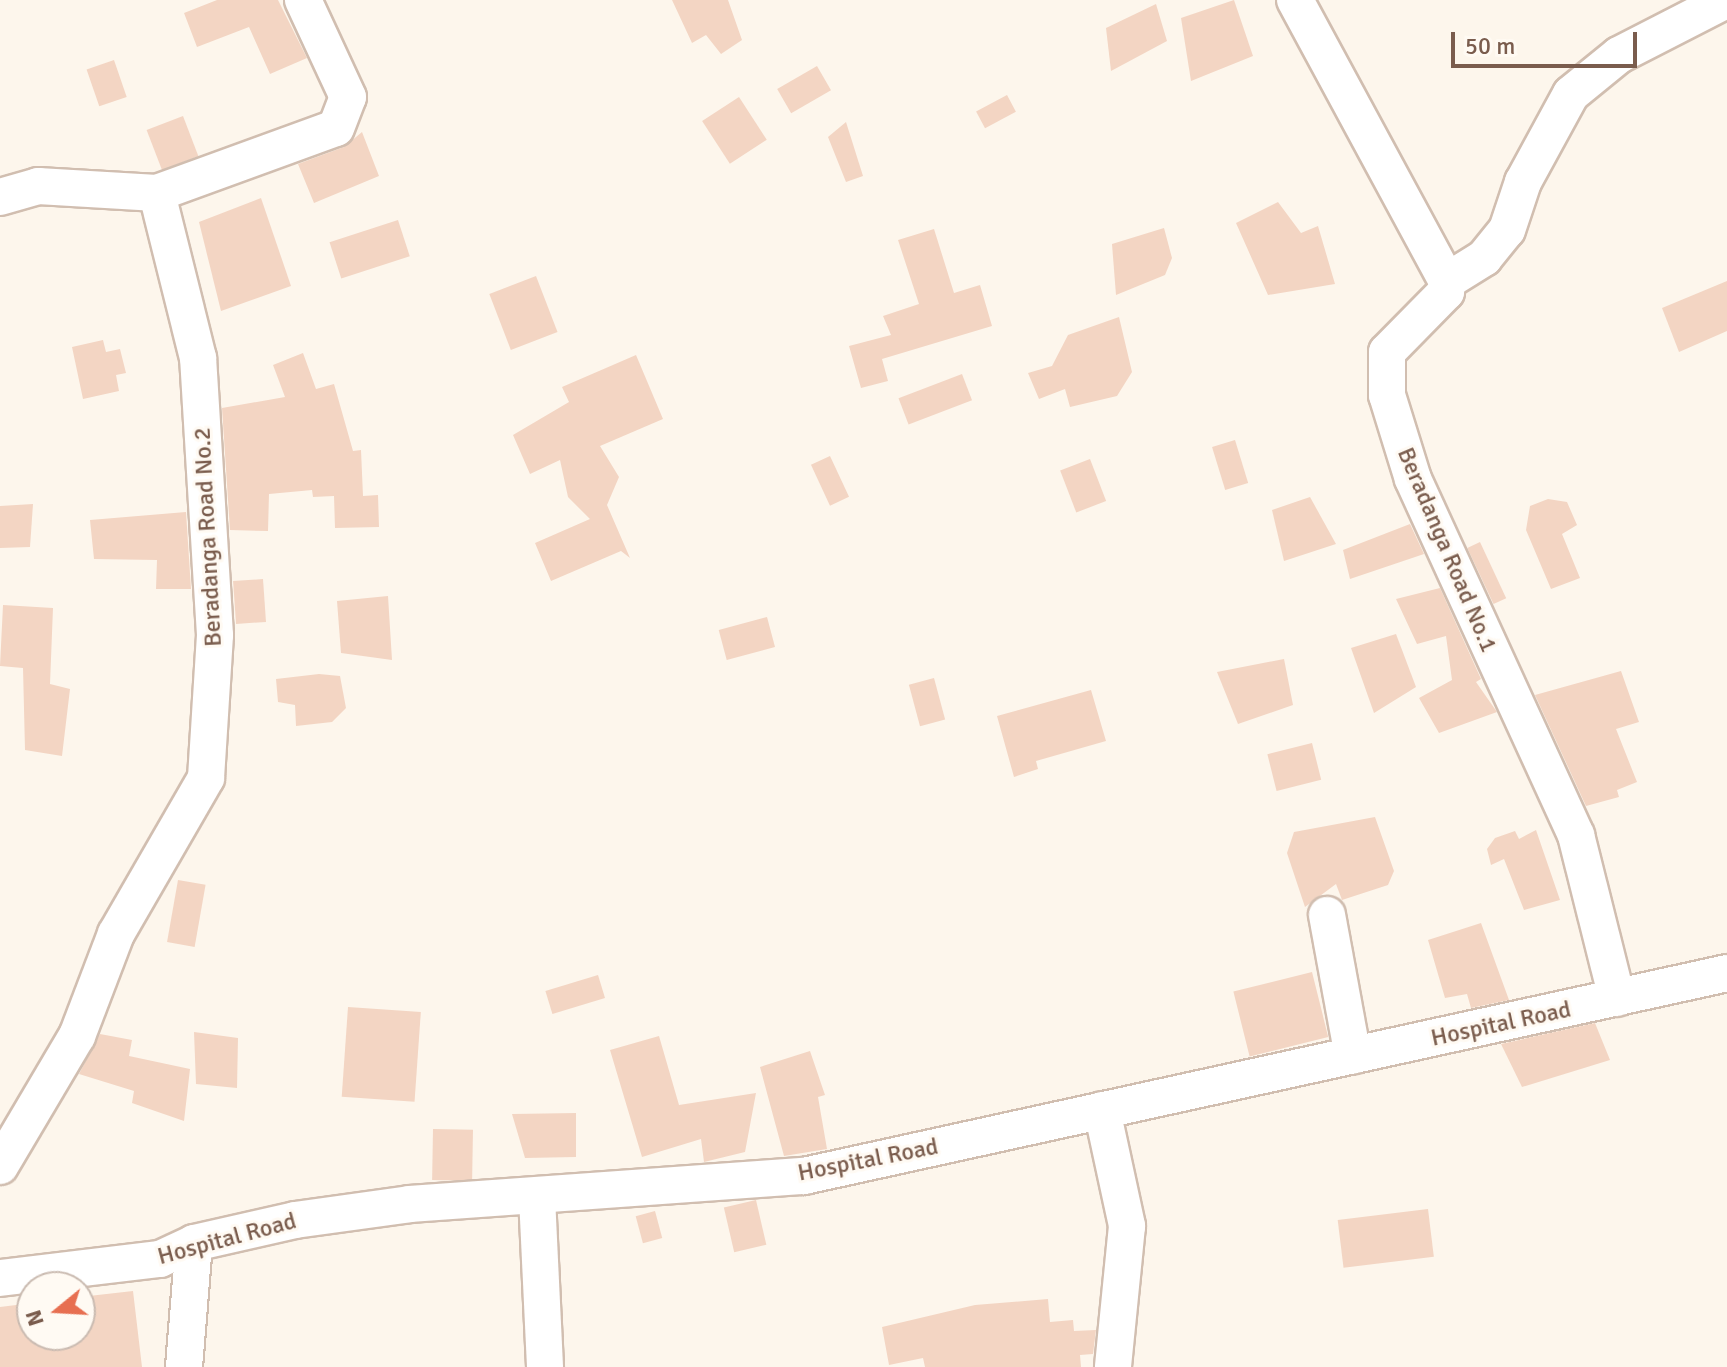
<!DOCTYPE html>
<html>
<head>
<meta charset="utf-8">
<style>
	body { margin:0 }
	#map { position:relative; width:1727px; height:1367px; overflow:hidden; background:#fdf6ec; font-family:Signika,sans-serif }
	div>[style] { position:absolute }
	.building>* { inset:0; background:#f3d5c3; transform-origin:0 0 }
	.roads { filter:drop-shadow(2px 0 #d1beb0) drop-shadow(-2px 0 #d1beb0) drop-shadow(0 2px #d1beb0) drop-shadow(0 -2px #d1beb0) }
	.minor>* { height:36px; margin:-18px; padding:0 18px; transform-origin:18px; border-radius:18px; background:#fff }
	span { translate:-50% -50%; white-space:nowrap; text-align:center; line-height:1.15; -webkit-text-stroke:6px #fffaf3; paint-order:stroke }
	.street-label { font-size:24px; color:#7a5c4d }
	.north { position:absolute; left:16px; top:1271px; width:80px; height:80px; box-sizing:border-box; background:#fffaf3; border:2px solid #cabbb1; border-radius:50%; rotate:252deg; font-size:22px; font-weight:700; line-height:32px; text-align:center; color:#7a5c4d }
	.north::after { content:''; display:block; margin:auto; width:28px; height:36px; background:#e76f51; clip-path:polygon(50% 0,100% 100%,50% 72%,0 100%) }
	.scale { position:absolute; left:1451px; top:32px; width:186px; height:36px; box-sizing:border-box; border:4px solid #7a5c4d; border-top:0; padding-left:10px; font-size:24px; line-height:28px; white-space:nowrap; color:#7a5c4d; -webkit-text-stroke:6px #fffaf3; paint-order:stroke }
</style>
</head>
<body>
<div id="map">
	<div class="building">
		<div style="clip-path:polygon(217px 0,278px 0,307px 58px,270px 74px,249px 27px,197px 47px,184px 13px)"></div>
		<div style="clip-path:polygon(672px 0,728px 0,742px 40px,721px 54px,706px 35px,692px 43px)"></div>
		<div style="clip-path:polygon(1234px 0,1253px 56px,1191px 81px,1181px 18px)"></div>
		<div style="clip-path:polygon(1156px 4px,1167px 41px,1111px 71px,1106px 28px)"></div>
		<div style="left:114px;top:60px;width:39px;height:29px;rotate:71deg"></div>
		<div style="left:817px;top:66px;width:28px;height:46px;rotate:60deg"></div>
		<div style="left:1007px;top:95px;width:19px;height:35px;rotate:62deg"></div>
		<div style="left:739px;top:97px;width:51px;height:44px;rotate:57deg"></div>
		<div style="left:183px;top:116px;width:43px;height:39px;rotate:69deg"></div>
		<div style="clip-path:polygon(846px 122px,863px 176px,846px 182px,828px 137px)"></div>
		<div style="clip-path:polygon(362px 132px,379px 176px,314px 203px,298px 164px,344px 147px)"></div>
		<div style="clip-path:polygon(261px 198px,291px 286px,221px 311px,199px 222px)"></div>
		<div style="clip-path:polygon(1278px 202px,1301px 233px,1318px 226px,1335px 284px,1268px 295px,1236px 223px)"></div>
		<div style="left:398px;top:220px;width:38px;height:72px;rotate:72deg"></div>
		<div style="clip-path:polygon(1164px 228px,1172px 258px,1165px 275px,1116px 295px,1112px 244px)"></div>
		<div style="clip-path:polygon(934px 229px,954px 293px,980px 285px,992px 326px,882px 359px,888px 381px,861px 388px,849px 346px,891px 335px,883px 316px,919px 304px,898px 240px)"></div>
		<div style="left:536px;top:276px;width:60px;height:50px;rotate:69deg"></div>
		<div style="clip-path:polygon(1727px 281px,1727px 331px,1679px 352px,1662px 308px)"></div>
		<div style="clip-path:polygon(1119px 317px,1132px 372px,1117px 396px,1070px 407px,1065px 389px,1039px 399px,1028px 373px,1052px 366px,1068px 335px)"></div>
		<div style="clip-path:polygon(103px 340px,106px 352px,120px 349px,126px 373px,116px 375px,119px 391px,83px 399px,72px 347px)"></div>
		<div style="clip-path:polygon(303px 353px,316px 389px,334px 384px,353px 451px,361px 450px,363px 496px,378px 495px,379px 527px,335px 528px,334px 496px,313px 497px,312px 490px,269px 494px,268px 531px,230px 530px,222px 408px,285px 397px,273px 365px)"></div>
		<div style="clip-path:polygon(636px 355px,663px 419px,600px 446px,619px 477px,607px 505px,630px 558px,621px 551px,551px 581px,535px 543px,590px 519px,568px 497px,560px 460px,530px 474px,513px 435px,569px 402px,562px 387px)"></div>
		<div style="left:962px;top:374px;width:28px;height:68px;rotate:69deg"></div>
		<div style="left:1235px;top:440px;width:45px;height:24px;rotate:73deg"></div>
		<div style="left:830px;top:456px;width:45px;height:21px;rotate:65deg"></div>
		<div style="left:1090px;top:459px;width:45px;height:32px;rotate:69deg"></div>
		<div style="clip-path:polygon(1310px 497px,1336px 544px,1284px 561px,1272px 510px)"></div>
		<div style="clip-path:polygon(1548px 499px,1567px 502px,1577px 525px,1562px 534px,1580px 578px,1551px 589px,1526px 530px,1530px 506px)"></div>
		<div style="clip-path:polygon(33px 504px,30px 547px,0 548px,0 506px)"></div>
		<div style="clip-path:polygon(186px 512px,191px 589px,156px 589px,157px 560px,94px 559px,90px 520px)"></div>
		<div style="clip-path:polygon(1410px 524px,1424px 554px,1350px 579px,1343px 550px)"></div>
		<div style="left:1480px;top:542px;width:62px;height:14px;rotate:65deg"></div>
		<div style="left:263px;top:579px;width:43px;height:30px;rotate:86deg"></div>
		<div style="clip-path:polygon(1440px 588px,1481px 679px,1476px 682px,1497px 712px,1439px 733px,1419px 698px,1452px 680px,1446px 636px,1417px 644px,1396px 599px)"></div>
		<div style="clip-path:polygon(388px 596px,392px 660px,341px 653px,337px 601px)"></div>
		<div style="clip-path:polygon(3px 605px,53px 608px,50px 684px,70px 689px,62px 756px,25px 750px,23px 668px,0 666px)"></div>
		<div style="left:767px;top:617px;width:31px;height:50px;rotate:75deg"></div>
		<div style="clip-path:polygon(1396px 634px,1416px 687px,1374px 713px,1351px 648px)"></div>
		<div style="clip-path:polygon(1284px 659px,1293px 705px,1238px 724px,1217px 672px)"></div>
		<div style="clip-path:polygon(1621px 671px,1639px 722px,1616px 729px,1637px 782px,1617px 790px,1619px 797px,1586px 806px,1535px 695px)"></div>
		<div style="clip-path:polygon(319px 674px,340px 676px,346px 708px,332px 722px,296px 726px,295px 705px,278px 702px,276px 679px)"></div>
		<div style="left:934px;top:678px;width:43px;height:26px;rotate:75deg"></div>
		<div style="clip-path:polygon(1091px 690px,1106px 741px,1036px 761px,1038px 769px,1014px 777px,997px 716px)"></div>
		<div style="left:1312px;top:743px;width:38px;height:46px;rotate:76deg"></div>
		<div style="clip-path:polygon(1375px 817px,1394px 871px,1388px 885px,1342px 900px,1336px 884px,1305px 907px,1287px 853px,1294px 832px)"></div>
		<div style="clip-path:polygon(1536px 830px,1560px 900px,1524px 910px,1504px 859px,1491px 865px,1487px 849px,1495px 838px,1515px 831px,1519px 839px)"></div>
		<div style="left:178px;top:880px;width:28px;height:63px;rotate:10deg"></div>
		<div style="clip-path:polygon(1481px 923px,1509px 1000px,1471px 1008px,1467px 994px,1445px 998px,1428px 940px)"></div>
		<div style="left:1312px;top:972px;width:67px;height:81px;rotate:76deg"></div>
		<div style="left:598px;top:975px;width:24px;height:55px;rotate:73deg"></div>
		<div style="left:348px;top:1007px;width:73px;height:90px;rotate:4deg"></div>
		<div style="clip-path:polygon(1595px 1023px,1610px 1060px,1522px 1087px,1501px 1044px)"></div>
		<div style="clip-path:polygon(194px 1032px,238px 1038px,237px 1088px,196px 1084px)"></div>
		<div style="clip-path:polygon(100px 1034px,132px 1040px,129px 1056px,190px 1069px,184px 1121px,132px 1103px,134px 1091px,79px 1074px)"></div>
		<div style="clip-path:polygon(659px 1036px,679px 1105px,756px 1093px,745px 1152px,704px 1162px,701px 1139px,642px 1157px,610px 1050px)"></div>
		<div style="clip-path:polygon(810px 1051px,825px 1095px,818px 1097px,827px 1149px,784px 1156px,760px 1067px)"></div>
		<div style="clip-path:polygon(576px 1113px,576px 1157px,525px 1158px,512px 1114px)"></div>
		<div style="left:433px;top:1129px;width:40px;height:51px;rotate:1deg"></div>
		<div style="left:756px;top:1200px;width:46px;height:33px;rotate:77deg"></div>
		<div style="left:1428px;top:1209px;width:48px;height:91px;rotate:83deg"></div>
		<div style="left:655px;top:1211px;width:28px;height:20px;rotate:75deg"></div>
		<div style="clip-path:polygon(133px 1291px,142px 1367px,0 1367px,0 1307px,32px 1303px,32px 1335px,80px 1335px,80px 1297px)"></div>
		<div style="clip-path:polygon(1048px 1299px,1050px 1322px,1073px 1320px,1074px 1331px,1096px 1330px,1093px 1354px,1080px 1355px,1081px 1367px,925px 1367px,923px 1358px,889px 1365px,882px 1327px,975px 1305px)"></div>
	</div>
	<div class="roads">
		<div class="minor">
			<div style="left:1295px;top:0;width:319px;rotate:61.6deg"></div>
			<div style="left:1447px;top:281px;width:11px;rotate:95deg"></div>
			<div style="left:1446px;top:292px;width:84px;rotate:134.5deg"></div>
			<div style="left:1387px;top:352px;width:43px;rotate:90deg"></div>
			<div style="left:1387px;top:395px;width:88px;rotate:72.8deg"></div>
			<div style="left:1413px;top:479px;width:392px;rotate:65.4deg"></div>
			<div style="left:1576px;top:835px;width:168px;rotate:75.9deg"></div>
			<div style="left:0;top:197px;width:40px;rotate:-16deg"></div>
			<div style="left:38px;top:186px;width:119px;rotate:3.4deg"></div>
			<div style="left:1447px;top:281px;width:44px;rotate:-31.9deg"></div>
			<div style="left:1484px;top:258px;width:36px;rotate:-51deg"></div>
			<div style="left:1507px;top:230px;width:51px;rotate:-71.6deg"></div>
			<div style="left:1523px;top:182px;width:100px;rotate:-61.4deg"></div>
			<div style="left:1571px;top:94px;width:62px;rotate:-39.1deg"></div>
			<div style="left:1619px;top:55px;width:120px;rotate:-27.2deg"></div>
			<div style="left:1327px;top:915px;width:143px;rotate:79.6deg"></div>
			<div style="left:1102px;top:1110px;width:119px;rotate:77.8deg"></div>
			<div style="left:1127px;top:1226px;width:142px;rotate:95.7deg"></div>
			<div style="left:0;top:1166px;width:151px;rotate:-59.4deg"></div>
			<div style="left:77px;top:1036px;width:109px;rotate:-69.1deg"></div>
			<div style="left:116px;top:934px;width:180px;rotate:-60deg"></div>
			<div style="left:206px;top:778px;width:143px;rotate:-86.4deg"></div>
			<div style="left:215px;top:635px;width:278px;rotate:-93.5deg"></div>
			<div style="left:198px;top:358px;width:170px;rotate:-104deg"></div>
			<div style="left:157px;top:193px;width:190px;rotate:-20deg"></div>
			<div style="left:336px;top:128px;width:33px;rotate:-69deg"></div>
			<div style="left:348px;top:97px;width:107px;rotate:-114.9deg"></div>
			<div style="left:537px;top:1197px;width:170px;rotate:87.3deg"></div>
			<div style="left:0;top:1278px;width:161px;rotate:-6.8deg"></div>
			<div style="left:160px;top:1259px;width:38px;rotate:-25deg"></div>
			<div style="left:194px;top:1243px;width:104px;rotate:-12.8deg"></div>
			<div style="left:295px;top:1220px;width:116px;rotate:-7.9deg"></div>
			<div style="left:410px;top:1204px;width:395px;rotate:-4.1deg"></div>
			<div style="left:804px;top:1176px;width:945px;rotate:-12.4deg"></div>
			<div style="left:184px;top:1367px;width:124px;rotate:-85.4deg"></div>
		</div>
	</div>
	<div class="street-label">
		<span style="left:208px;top:537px;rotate:-93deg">Beradanga Road No.2</span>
		<span style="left:1447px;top:550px;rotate:67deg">Beradanga Road No.1</span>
		<span style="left:1501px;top:1024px;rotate:-12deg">Hospital Road</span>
		<span style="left:868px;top:1160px;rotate:-11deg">Hospital Road</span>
		<span style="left:227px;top:1239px;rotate:-15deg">Hospital Road</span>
	</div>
	<div class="north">N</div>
	<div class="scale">50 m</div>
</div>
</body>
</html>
